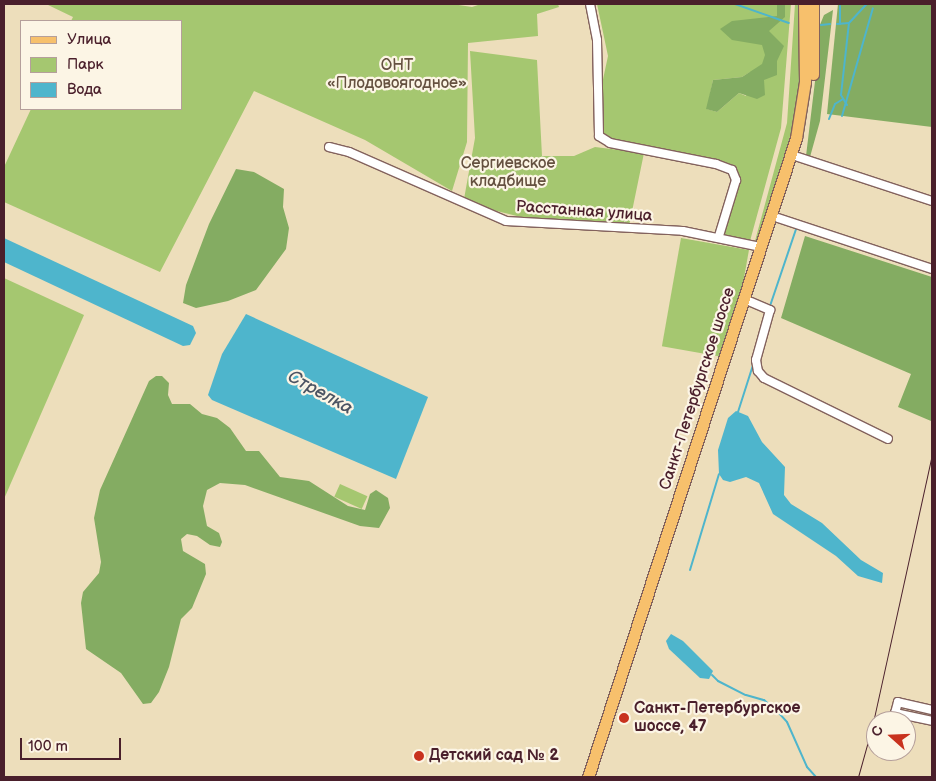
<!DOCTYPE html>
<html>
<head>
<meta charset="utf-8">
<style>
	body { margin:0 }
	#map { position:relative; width:936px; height:781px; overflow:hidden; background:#eddebb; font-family:"Balsamiq Sans",sans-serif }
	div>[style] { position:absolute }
	.green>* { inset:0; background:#a5c770; transform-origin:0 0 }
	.forest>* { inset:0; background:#84ac62 }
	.water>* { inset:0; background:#4eb5cc }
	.stream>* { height:2px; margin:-1px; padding:0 1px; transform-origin:1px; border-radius:1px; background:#4eb5cc }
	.roads { filter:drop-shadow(1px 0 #83625d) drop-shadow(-1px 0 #83625d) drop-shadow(0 1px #83625d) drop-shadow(0 -1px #83625d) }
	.minor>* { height:8px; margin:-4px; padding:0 4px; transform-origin:4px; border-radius:4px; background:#fff }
	.primary>* { height:11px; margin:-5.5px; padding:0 5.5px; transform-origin:5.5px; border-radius:5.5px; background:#f7c06c }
	.tram>* { height:1px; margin:-0.5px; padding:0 0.5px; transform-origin:0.5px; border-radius:0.5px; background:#4a1f2b }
	.dots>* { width:14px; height:14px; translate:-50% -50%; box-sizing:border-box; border:2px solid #fcf5e5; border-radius:50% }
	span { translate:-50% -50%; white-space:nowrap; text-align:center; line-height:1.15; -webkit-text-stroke:4.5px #fcf5e5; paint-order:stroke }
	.park-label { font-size:16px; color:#655140 }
	.street-label { font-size:16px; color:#4a1f2b }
	.poi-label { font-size:16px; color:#4a1f2b; font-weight:700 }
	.left { translate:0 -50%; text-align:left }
	.water-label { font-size:18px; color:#4b5463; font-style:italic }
	.frame { position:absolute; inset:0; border:5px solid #4a1f2b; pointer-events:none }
	.legend { position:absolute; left:20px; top:20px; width:162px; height:90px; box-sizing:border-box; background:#fcf5e5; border:1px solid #b59f9b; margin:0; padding:6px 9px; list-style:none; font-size:15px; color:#4a1f2b }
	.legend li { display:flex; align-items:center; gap:10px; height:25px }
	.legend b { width:25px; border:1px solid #b59f9b }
	.north { position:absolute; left:866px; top:711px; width:50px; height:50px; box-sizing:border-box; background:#fcf5e5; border:1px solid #b59f9b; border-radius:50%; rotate:290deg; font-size:14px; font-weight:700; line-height:20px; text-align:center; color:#4a1f2b }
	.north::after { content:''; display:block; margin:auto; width:18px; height:22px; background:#c8321e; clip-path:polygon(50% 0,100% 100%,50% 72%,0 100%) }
	.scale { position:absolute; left:20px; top:738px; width:101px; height:22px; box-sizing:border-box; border:2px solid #4a1f2b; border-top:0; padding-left:6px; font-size:15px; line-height:18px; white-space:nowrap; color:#4a1f2b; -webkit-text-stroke:4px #fcf5e5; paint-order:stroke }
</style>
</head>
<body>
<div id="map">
	<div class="green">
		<div style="clip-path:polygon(46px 4px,452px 4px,472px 7px,481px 4px,558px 4px,559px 7px,537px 14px,538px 36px,468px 43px,467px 142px,452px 191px,365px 140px,254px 91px,160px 272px,4px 202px,4px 167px,31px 109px,181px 109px,181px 21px,71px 21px,73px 17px)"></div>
		<div style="clip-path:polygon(evenodd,597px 4px,791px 4px,781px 128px,750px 241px,723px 235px,737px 175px,732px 166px,610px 140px,600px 131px,599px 98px,608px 56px,597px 4px,755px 20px,760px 20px,756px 43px,732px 39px,755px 20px,597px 4px,750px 72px,746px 96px,739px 93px,717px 112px,707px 109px,713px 80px,742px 77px,750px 72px)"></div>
		<div style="clip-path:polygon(795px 4px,801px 4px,802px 63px,798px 114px,758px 241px,755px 241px,787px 123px)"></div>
		<div style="clip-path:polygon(470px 51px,537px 60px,542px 156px,574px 156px,595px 147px,644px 153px,629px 226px,533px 220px,476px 206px,464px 199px,475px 138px)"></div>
		<div style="left:681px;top:238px;width:69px;height:110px;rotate:10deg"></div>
		<div style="clip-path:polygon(4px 278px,84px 315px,4px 499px)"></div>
		<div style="left:340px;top:484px;width:30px;height:14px;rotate:24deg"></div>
	</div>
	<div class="forest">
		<div style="clip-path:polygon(777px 4px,785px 4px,785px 17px,769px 31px,784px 46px,777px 61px,777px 75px,764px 80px,765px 95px,757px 99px,739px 93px,717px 112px,706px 109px,713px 80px,742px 77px,762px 64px,765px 55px,762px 45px,732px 40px,720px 29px,732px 21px,777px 16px)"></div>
		<div style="clip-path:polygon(838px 4px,932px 4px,932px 127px,827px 114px)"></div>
		<div style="clip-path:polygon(833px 10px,820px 121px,810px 157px,806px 156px,816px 73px,817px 32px,824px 15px)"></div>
		<div style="clip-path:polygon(236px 169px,254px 172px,284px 189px,283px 207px,289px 228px,286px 249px,256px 290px,228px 301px,196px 308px,183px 303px,186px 285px,209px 224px)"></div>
		<div style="clip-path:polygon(805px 236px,932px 277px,931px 421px,898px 407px,911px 374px,781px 318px)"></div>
		<div style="clip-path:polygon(156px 376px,162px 376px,169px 383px,168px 395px,172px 404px,190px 404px,202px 414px,217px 418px,230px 428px,246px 451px,259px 451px,280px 477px,309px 481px,348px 506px,365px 510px,370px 494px,376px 490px,388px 498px,390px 508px,379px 528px,360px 526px,245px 485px,220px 483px,207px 490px,203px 506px,207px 526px,219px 533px,222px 542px,220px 547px,210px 545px,197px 536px,187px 534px,181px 539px,183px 551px,205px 564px,206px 574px,192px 608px,181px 619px,169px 667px,159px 692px,151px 703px,143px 704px,121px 673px,86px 649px,81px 603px,83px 592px,99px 573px,101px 562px,94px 518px,100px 490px,149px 381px)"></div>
	</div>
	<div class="water">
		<div style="clip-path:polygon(4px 238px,193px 326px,196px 333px,190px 345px,183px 346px,4px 262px)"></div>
		<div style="clip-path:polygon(246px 314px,428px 397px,396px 479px,212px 400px,208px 395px,222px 354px)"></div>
		<div style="clip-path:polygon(736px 411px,748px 416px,762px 442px,785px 467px,784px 495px,791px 504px,822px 523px,861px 560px,883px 573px,882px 583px,858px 576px,836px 556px,773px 514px,759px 483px,746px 477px,730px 482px,723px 480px,719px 474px,718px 450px,728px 418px)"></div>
		<div style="clip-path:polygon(671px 634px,683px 641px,713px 671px,709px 679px,700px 678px,669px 649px,666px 641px)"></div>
	</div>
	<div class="stream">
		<div style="left:735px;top:4px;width:57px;rotate:19.4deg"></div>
		<div style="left:837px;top:24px;width:12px;rotate:-5deg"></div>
		<div style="left:849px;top:23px;width:26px;rotate:-47deg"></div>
		<div style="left:840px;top:24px;width:18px;rotate:-90deg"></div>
		<div style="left:821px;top:25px;width:9px;rotate:-6deg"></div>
		<div style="left:847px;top:105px;width:12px;rotate:-121deg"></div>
		<div style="left:841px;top:95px;width:72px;rotate:-83.7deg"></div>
		<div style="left:842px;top:116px;width:112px;rotate:-74deg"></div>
		<div style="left:829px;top:119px;width:16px;rotate:-68deg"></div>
		<div style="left:835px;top:104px;width:9px;rotate:-32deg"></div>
		<div style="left:770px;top:306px;width:81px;rotate:-71.3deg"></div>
		<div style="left:738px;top:412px;width:52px;rotate:-72.3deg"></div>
		<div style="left:690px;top:570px;width:100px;rotate:-73.2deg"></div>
		<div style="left:712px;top:675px;width:8px;rotate:45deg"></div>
		<div style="left:718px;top:681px;width:31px;rotate:27deg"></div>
		<div style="left:746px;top:695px;width:19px;rotate:16deg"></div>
		<div style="left:764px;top:700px;width:18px;rotate:41deg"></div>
		<div style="left:778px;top:712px;width:13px;rotate:48deg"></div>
		<div style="left:787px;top:722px;width:49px;rotate:66deg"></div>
		<div style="left:807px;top:767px;width:13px;rotate:48deg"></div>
	</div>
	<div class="roads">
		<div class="minor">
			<div style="left:590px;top:4px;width:37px;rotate:79deg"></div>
			<div style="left:597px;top:40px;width:96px;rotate:88.8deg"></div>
			<div style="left:599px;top:136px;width:13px;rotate:32deg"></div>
			<div style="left:610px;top:143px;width:108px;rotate:11.2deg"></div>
			<div style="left:716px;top:164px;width:17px;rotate:21deg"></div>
			<div style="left:732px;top:170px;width:11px;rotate:68deg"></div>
			<div style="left:736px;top:180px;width:59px;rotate:106.9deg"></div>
			<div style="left:329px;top:147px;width:21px;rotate:14deg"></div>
			<div style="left:349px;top:152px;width:171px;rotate:23.7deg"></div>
			<div style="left:506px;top:221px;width:177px;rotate:3.2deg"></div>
			<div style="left:683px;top:231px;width:80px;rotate:11.6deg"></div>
			<div style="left:798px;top:157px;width:141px;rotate:18.2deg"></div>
			<div style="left:778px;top:218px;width:162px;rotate:18.3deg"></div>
			<div style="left:751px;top:302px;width:21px;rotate:23deg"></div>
			<div style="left:770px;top:310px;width:52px;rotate:105.6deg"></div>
			<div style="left:756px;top:360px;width:11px;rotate:80deg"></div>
			<div style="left:758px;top:371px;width:9px;rotate:49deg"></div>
			<div style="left:764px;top:378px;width:138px;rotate:26.2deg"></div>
			<div style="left:932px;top:710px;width:35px;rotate:-167deg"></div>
			<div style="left:898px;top:702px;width:11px;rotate:105deg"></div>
			<div style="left:895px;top:713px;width:38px;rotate:12deg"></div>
		</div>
		<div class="primary">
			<div style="left:813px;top:74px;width:70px;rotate:-90deg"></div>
			<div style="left:588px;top:777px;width:672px;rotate:-71.97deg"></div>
			<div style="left:796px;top:138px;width:57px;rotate:-80.9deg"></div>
			<div style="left:805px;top:82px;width:78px;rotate:-90.7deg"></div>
		</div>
	</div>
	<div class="tram">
		<div style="left:858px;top:777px;width:52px;rotate:-74.4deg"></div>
		<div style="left:872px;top:727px;width:280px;rotate:-77.6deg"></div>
	</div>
	<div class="dots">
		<div style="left:624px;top:718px;background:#c8321e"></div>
		<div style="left:419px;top:756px;background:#c8321e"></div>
	</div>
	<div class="park-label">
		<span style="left:397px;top:75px">ОНТ<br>«Плодовоягодное»</span>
		<span style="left:508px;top:173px">Сергиевское<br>кладбище</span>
	</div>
	<div class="street-label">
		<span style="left:584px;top:212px;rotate:4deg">Расстанная улица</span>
		<span style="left:698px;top:389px;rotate:-72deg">Санкт-Петербургское шоссе</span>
	</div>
	<div class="poi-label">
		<span class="left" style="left:634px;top:718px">Санкт-Петербургское<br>шоссе, 47</span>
		<span class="left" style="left:429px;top:756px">Детский сад № 2</span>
	</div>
	<div class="water-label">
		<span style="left:320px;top:393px;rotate:29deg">Стрелка</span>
	</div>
	<div class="frame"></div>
	<ul class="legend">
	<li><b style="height:6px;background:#f7c06c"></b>Улица</li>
	<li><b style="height:14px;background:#a5c770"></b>Парк</li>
	<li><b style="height:14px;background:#4eb5cc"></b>Вода</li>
	</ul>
	<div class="north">С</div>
	<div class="scale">100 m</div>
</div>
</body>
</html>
